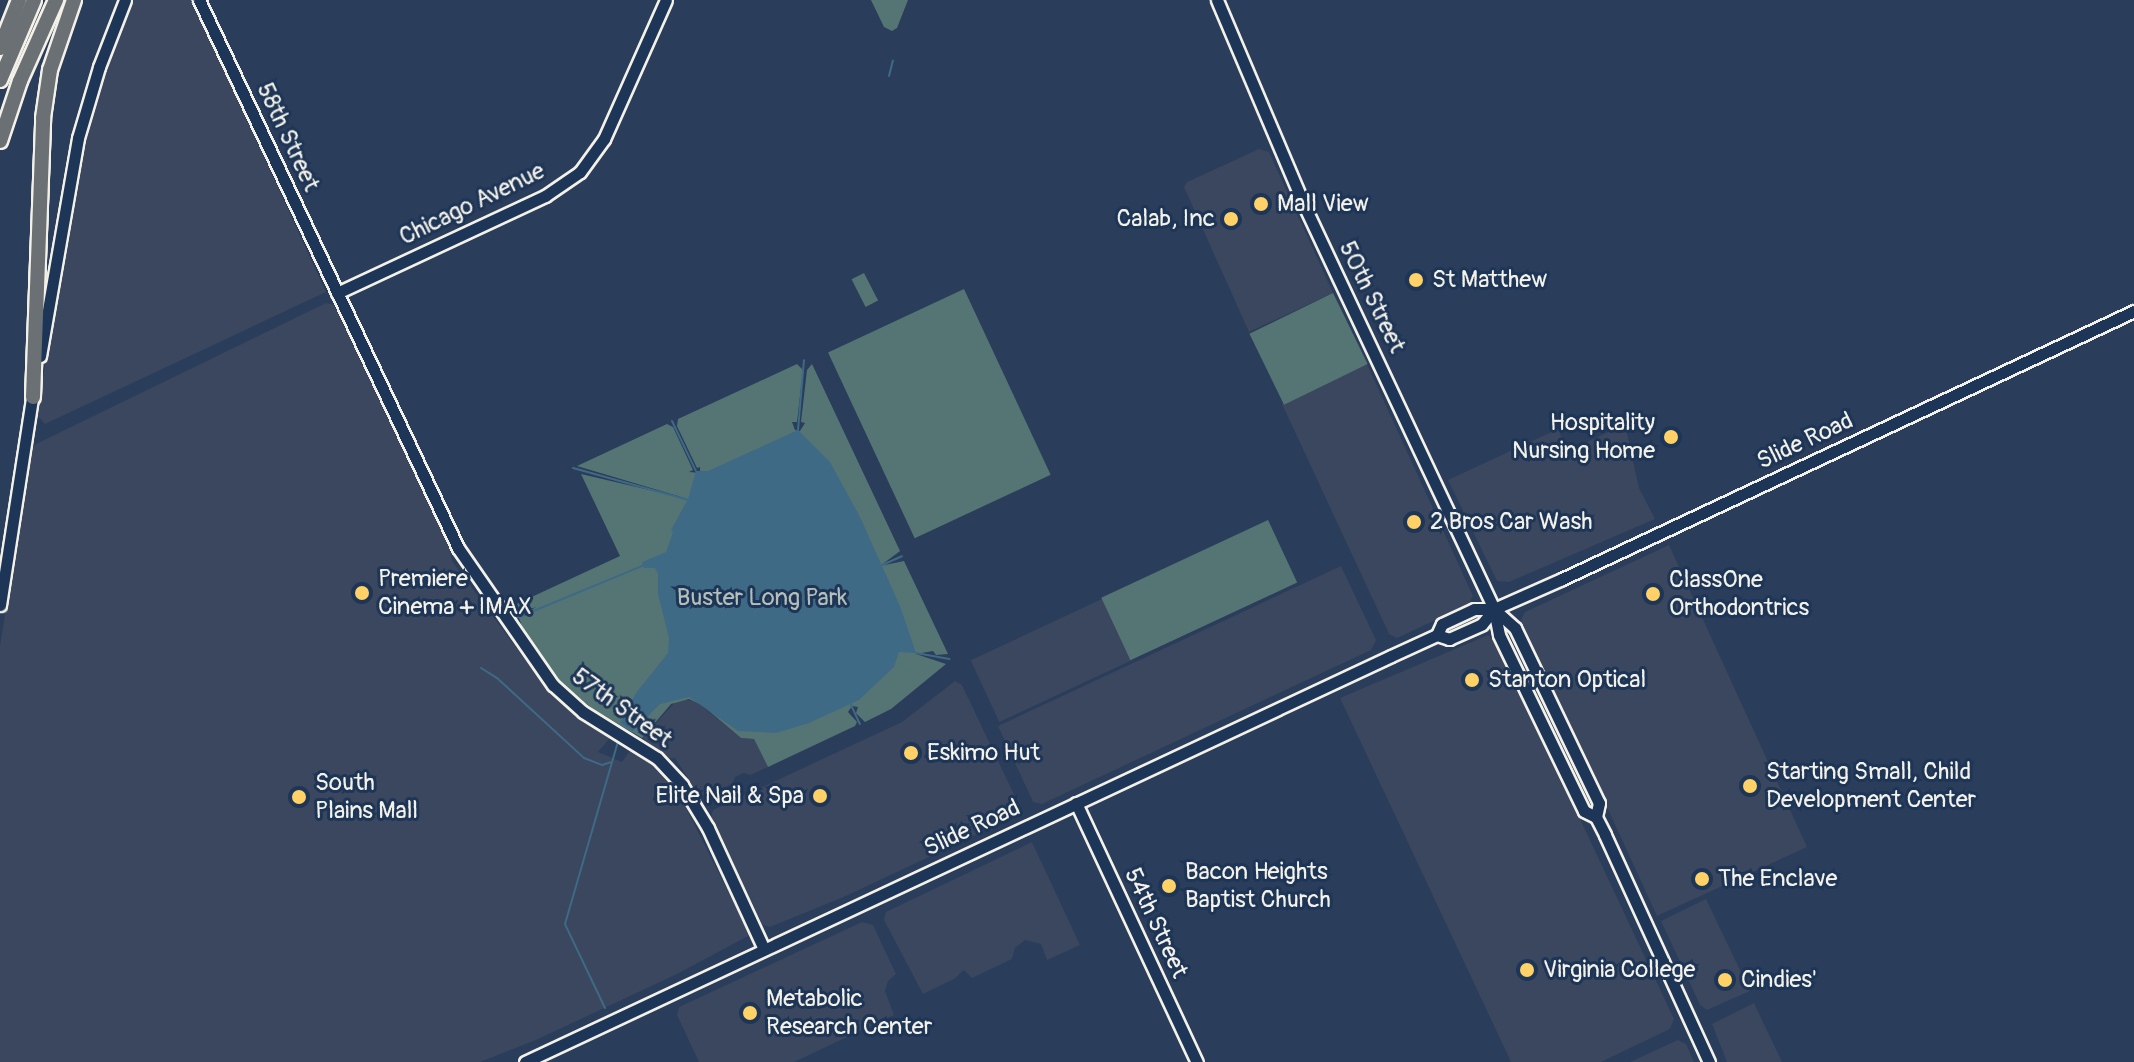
<!DOCTYPE html>
<html>
<head>
<meta charset="utf-8">
<style>
	body { margin:0 }
	#map { position:relative; width:2134px; height:1062px; overflow:hidden; background:#2a3d5a; font-family:Pangolin,sans-serif }
	div>[style] { position:absolute }
	.built>* { inset:0; background:#3a475e; transform-origin:0 0 }
	.green>* { inset:0; background:#557575; transform-origin:0 0 }
	.water>* { inset:0; background:#3f6a86 }
	.stream>* { height:2px; margin:-1px; padding:0 1px; transform-origin:1px; border-radius:1px; background:#3f6a86 }
	.roads { filter:drop-shadow(2px 0 #f4f1e8) drop-shadow(-2px 0 #f4f1e8) drop-shadow(0 2px #f4f1e8) drop-shadow(0 -2px #f4f1e8) }
	.secondary>* { height:11px; margin:-5.5px; padding:0 5.5px; transform-origin:5.5px; border-radius:5.5px; background:#1d3557 }
	.highway>* { height:14px; margin:-7px; padding:0 7px; transform-origin:7px; border-radius:7px; background:#6a7074 }
	.dots>* { width:22px; height:22px; translate:-50% -50%; box-sizing:border-box; border:4px solid #1d3557; border-radius:50% }
	span { translate:-50% -50%; white-space:nowrap; text-align:center; line-height:1.15; -webkit-text-stroke:6px #1d3557; paint-order:stroke }
	.street-label { font-size:24px; color:#f4f1e8 }
	.poi-label { font-size:24px; color:#f4f1e8 }
	.left { translate:0 -50%; text-align:left }
	.right { translate:-100% -50%; text-align:right }
	.park-label { font-size:24px; color:#b4bfba }
</style>
</head>
<body>
<div id="map">
	<div class="built">
		<div style="clip-path:polygon(132px 0,192px 0,326px 292px,45px 424px,37px 415px,77px 168px,105px 68px)"></div>
		<div style="clip-path:polygon(1259px 149px,1269px 152px,1333px 293px,1249px 332px,1184px 187px,1187px 182px)"></div>
		<div style="clip-path:polygon(326px 303px,334px 305px,450px 549px,452px 561px,549px 692px,578px 718px,610px 738px,598px 752px,622px 762px,631px 749px,651px 764px,679px 794px,750px 935px,677px 974px,536px 1040px,480px 1062px,0 1062px,0 646px,32px 446px)"></div>
		<div style="clip-path:polygon(1367px 364px,1473px 596px,1468px 605px,1397px 638px,1389px 634px,1282px 404px)"></div>
		<div style="clip-path:polygon(1625px 424px,1639px 488px,1655px 519px,1509px 582px,1497px 581px,1448px 480px,1558px 429px,1568px 451px)"></div>
		<div style="clip-path:polygon(1669px 545px,1807px 847px,1657px 916px,1521px 620px,1525px 612px)"></div>
		<div style="clip-path:polygon(1341px 566px,1376px 640px,1371px 650px,1042px 804px,1033px 802px,998px 726px)"></div>
		<div style="left:1102px;top:599px;width:68px;height:145px;rotate:65deg"></div>
		<div style="clip-path:polygon(1488px 635px,1497px 642px,1674px 1019px,1670px 1029px,1601px 1062px,1511px 1062px,1340px 698px)"></div>
		<div style="clip-path:polygon(955px 681px,962px 685px,1020px 807px,1018px 815px,846px 896px,770px 927px,763px 925px,711px 817px,713px 810px,902px 722px)"></div>
		<div style="clip-path:polygon(678px 699px,696px 701px,741px 738px,754px 739px,768px 767px,750px 775px,744px 773px,735px 777px,732px 784px,707px 795px,699px 795px,675px 758px,668px 758px,642px 738px)"></div>
		<div style="clip-path:polygon(1032px 842px,1080px 945px,1047px 960px,1041px 944px,1025px 940px,1015px 948px,1012px 959px,972px 978px,964px 970px,954px 979px,923px 994px,884px 920px,886px 912px)"></div>
		<div style="clip-path:polygon(1706px 899px,1750px 991px,1707px 1010px,1700px 1005px,1661px 921px)"></div>
		<div style="clip-path:polygon(862px 922px,873px 925px,896px 974px,888px 981px,885px 991px,894px 1015px,794px 1062px,699px 1062px,677px 1015px,679px 1007px)"></div>
		<div style="clip-path:polygon(1754px 1003px,1782px 1062px,1727px 1062px,1712px 1024px)"></div>
		<div style="clip-path:polygon(1678px 1040px,1686px 1044px,1694px 1062px,1630px 1062px)"></div>
	</div>
	<div class="green">
		<div style="clip-path:polygon(871px 0,908px 0,897px 28px,892px 31px,884px 27px)"></div>
		<div style="left:864px;top:273px;width:31px;height:14px;rotate:63deg"></div>
		<div style="left:964px;top:289px;width:205px;height:150px;rotate:65deg"></div>
		<div style="left:1333px;top:293px;width:79px;height:93px;rotate:64deg"></div>
		<div style="clip-path:polygon(797px 364px,803px 370px,797px 422px,792px 422px,795px 430px,800px 431px,805px 423px,801px 422px,807px 370px,812px 364px,900px 551px,880px 566px,904px 561px,948px 654px,936px 655px,933px 651px,916px 654px,946px 664px,891px 709px,865px 722px,856px 713px,858px 707px,852px 706px,848px 712px,857px 722px,855px 726px,768px 767px,754px 739px,741px 738px,702px 705px,689px 699px,671px 704px,642px 738px,593px 709px,558px 680px,524px 632px,519px 618px,536px 607px,516px 614px,510px 607px,620px 556px,581px 474px,688px 499px,577px 466px,667px 424px,673px 427px,693px 470px,689px 472px,700px 473px,700px 467px,697px 468px,677px 426px,678px 419px)"></div>
		<div style="left:1268px;top:520px;width:69px;height:184px;rotate:65deg"></div>
	</div>
	<div class="water">
		<div style="clip-path:polygon(798px 430px,830px 462px,860px 517px,900px 606px,916px 653px,899px 652px,894px 667px,859px 700px,809px 723px,776px 733px,738px 731px,689px 697px,660px 704px,633px 731px,620px 723px,636px 693px,668px 653px,669px 638px,658px 594px,658px 574px,655px 568px,644px 568px,642px 562px,666px 552px,673px 532px,671px 530px,688px 499px,696px 471px,708px 471px)"></div>
	</div>
	<div class="stream">
		<div style="left:889px;top:76px;width:16px;rotate:-76deg"></div>
		<div style="left:672px;top:421px;width:55px;rotate:64.4deg"></div>
		<div style="left:798px;top:430px;width:70px;rotate:-85.1deg"></div>
		<div style="left:573px;top:468px;width:119px;rotate:15.5deg"></div>
		<div style="left:880px;top:566px;width:24px;rotate:-24deg"></div>
		<div style="left:514px;top:619px;width:139px;rotate:-22.5deg"></div>
		<div style="left:916px;top:653px;width:34px;rotate:10deg"></div>
		<div style="left:481px;top:668px;width:19px;rotate:32deg"></div>
		<div style="left:497px;top:678px;width:118px;rotate:42.6deg"></div>
		<div style="left:584px;top:758px;width:19px;rotate:21deg"></div>
		<div style="left:602px;top:765px;width:9px;rotate:-18deg"></div>
		<div style="left:851px;top:705px;width:21px;rotate:65deg"></div>
		<div style="left:605px;top:1008px;width:93px;rotate:-115.5deg"></div>
		<div style="left:565px;top:924px;width:190px;rotate:-73.8deg"></div>
	</div>
	<div class="roads">
		<div class="secondary">
			<div style="left:199px;top:0;width:606px;rotate:64.7deg"></div>
			<div style="left:458px;top:548px;width:167px;rotate:55.3deg"></div>
			<div style="left:553px;top:685px;width:40px;rotate:42deg"></div>
			<div style="left:583px;top:712px;width:87px;rotate:31.9deg"></div>
			<div style="left:657px;top:758px;width:37px;rotate:47deg"></div>
			<div style="left:682px;top:785px;width:50px;rotate:58.8deg"></div>
			<div style="left:708px;top:828px;width:133px;rotate:65.2deg"></div>
			<div style="left:1217px;top:0;width:220px;rotate:67deg"></div>
			<div style="left:1303px;top:203px;width:449px;rotate:64.8deg"></div>
			<div style="left:1494px;top:609px;width:26px;rotate:79deg"></div>
			<div style="left:1499px;top:635px;width:195px;rotate:64.2deg"></div>
			<div style="left:1584px;top:811px;width:13px;rotate:27deg"></div>
			<div style="left:1596px;top:817px;width:20px;rotate:63deg"></div>
			<div style="left:1605px;top:835px;width:250px;rotate:65.4deg"></div>
			<div style="left:337px;top:293px;width:230px;rotate:-25deg"></div>
			<div style="left:545px;top:196px;width:42px;rotate:-34.4deg"></div>
			<div style="left:580px;top:172px;width:41px;rotate:-54deg"></div>
			<div style="left:604px;top:139px;width:152px;rotate:-66deg"></div>
			<div style="left:40px;top:356px;width:221px;rotate:-80.1deg"></div>
			<div style="left:78px;top:138px;width:74px;rotate:-73.5deg"></div>
			<div style="left:99px;top:67px;width:72px;rotate:-68.8deg"></div>
			<div style="left:0;top:605px;width:216px;rotate:-81.2deg"></div>
			<div style="left:1495px;top:610px;width:27px;rotate:42deg"></div>
			<div style="left:1515px;top:628px;width:194px;rotate:64.4deg"></div>
			<div style="left:1599px;top:803px;width:14px;rotate:102deg"></div>
			<div style="left:1437px;top:635px;width:12px;rotate:-66deg"></div>
			<div style="left:1442px;top:624px;width:35px;rotate:-25deg"></div>
			<div style="left:1474px;top:609px;width:20px"></div>
			<div style="left:1494px;top:609px;width:74px;rotate:-23.8deg"></div>
			<div style="left:1562px;top:579px;width:632px;rotate:-25.1deg"></div>
			<div style="left:1076px;top:803px;width:286px;rotate:65deg"></div>
			<div style="left:525px;top:1062px;width:956px;rotate:-25.12deg"></div>
			<div style="left:1391px;top:656px;width:51px;rotate:-24.5deg"></div>
			<div style="left:1437px;top:635px;width:13px;rotate:18deg"></div>
			<div style="left:1449px;top:639px;width:36px;rotate:-24deg"></div>
			<div style="left:1482px;top:624px;width:19px;rotate:-51deg"></div>
		</div>
		<div class="highway">
			<div style="left:0;top:48px;width:52px;rotate:-68.4deg"></div>
			<div style="left:0;top:80px;width:87px;rotate:-67deg"></div>
			<div style="left:0;top:141px;width:63px;rotate:-71.6deg"></div>
			<div style="left:20px;top:81px;width:89px;rotate:-66deg"></div>
			<div style="left:33px;top:397px;width:279px;rotate:-87.9deg"></div>
			<div style="left:43px;top:118px;width:49px;rotate:-81.7deg"></div>
			<div style="left:50px;top:70px;width:74px;rotate:-71.1deg"></div>
		</div>
	</div>
	<div class="dots">
		<div style="left:1261px;top:204px;background:#ffd166"></div>
		<div style="left:1231px;top:219px;background:#ffd166"></div>
		<div style="left:1416px;top:280px;background:#ffd166"></div>
		<div style="left:1671px;top:437px;background:#ffd166"></div>
		<div style="left:1414px;top:522px;background:#ffd166"></div>
		<div style="left:362px;top:593px;background:#ffd166"></div>
		<div style="left:1653px;top:594px;background:#ffd166"></div>
		<div style="left:1472px;top:680px;background:#ffd166"></div>
		<div style="left:911px;top:753px;background:#ffd166"></div>
		<div style="left:1750px;top:786px;background:#ffd166"></div>
		<div style="left:820px;top:796px;background:#ffd166"></div>
		<div style="left:299px;top:797px;background:#ffd166"></div>
		<div style="left:1702px;top:879px;background:#ffd166"></div>
		<div style="left:1169px;top:886px;background:#ffd166"></div>
		<div style="left:1527px;top:970px;background:#ffd166"></div>
		<div style="left:1725px;top:980px;background:#ffd166"></div>
		<div style="left:750px;top:1013px;background:#ffd166"></div>
	</div>
	<div class="street-label">
		<span style="left:288px;top:137px;rotate:65deg">58th Street</span>
		<span style="left:472px;top:204px;rotate:-26deg">Chicago Avenue</span>
		<span style="left:1372px;top:297px;rotate:64deg">50th Street</span>
		<span style="left:1805px;top:441px;rotate:-25deg">Slide Road</span>
		<span style="left:622px;top:708px;rotate:36deg">57th Street</span>
		<span style="left:972px;top:828px;rotate:-25deg">Slide Road</span>
		<span style="left:1156px;top:923px;rotate:65deg">54th Street</span>
	</div>
	<div class="poi-label">
		<span class="left" style="left:1277px;top:204px">Mall View</span>
		<span class="right" style="left:1215px;top:219px">Calab, Inc</span>
		<span class="left" style="left:1432px;top:280px">St Matthew</span>
		<span class="right" style="left:1655px;top:437px">Hospitality<br>Nursing Home</span>
		<span class="left" style="left:1430px;top:522px">2 Bros Car Wash</span>
		<span class="left" style="left:378px;top:593px">Premiere<br>Cinema + IMAX</span>
		<span class="left" style="left:1669px;top:594px">ClassOne<br>Orthodontrics</span>
		<span class="left" style="left:1488px;top:680px">Stanton Optical</span>
		<span class="left" style="left:927px;top:753px">Eskimo Hut</span>
		<span class="left" style="left:1766px;top:786px">Starting Small, Child<br>Development Center</span>
		<span class="left" style="left:315px;top:797px">South<br>Plains Mall</span>
		<span class="right" style="left:804px;top:796px">Elite Nail &amp; Spa</span>
		<span class="left" style="left:1185px;top:886px">Bacon Heights<br>Baptist Church</span>
		<span class="left" style="left:1718px;top:879px">The Enclave</span>
		<span class="left" style="left:1543px;top:970px">Virginia College</span>
		<span class="left" style="left:1741px;top:980px">Cindies'</span>
		<span class="left" style="left:766px;top:1013px">Metabolic<br>Research Center</span>
	</div>
	<div class="park-label">
		<span style="left:762px;top:598px">Buster Long Park</span>
	</div>
</div>
</body>
</html>
